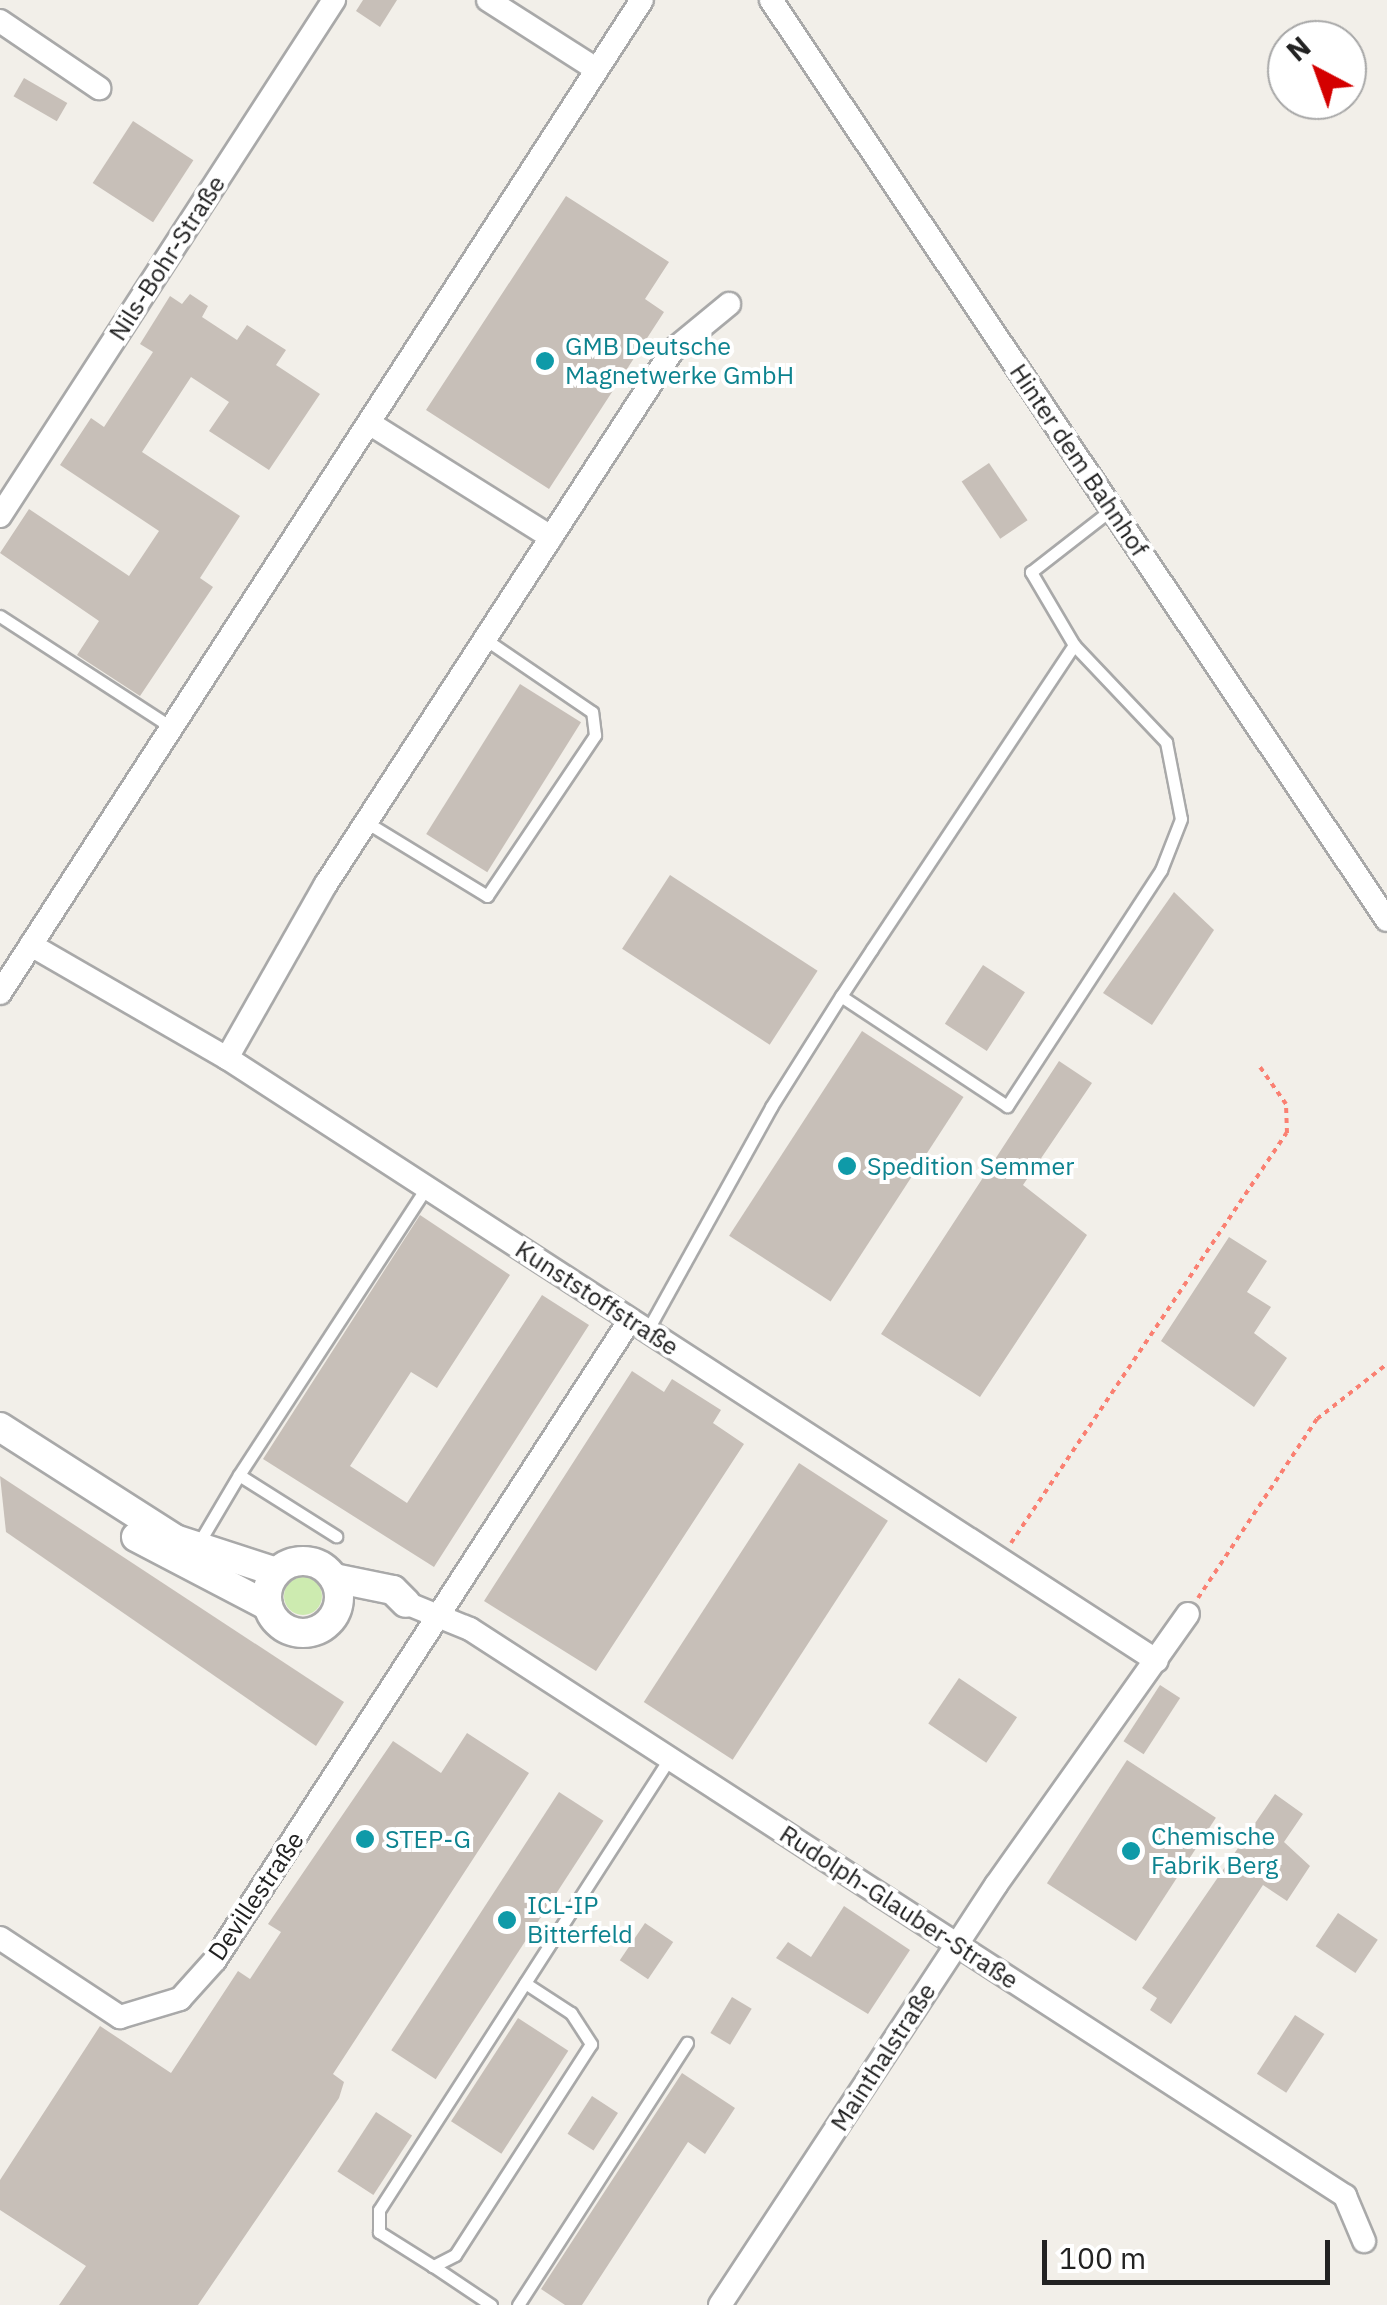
<!DOCTYPE html>
<html>
<head>
<meta charset="utf-8">
<style>
	body { margin:0 }
	#map { position:relative; width:1387px; height:2305px; overflow:hidden; background:#f2efe9; font-family:"IBM Plex Sans",sans-serif }
	div>[style] { position:absolute }
	.grass>* { inset:0; background:#cdebb0 }
	.round { border-radius:50% }
	.building>* { inset:0; background:#c7bfb8; transform-origin:0 0 }
	.path>* { height:4px; margin-top:-2px; transform-origin:0; background:repeating-linear-gradient(90deg,#fa8072 0 5px,transparent 0 10px) }
	.roads { filter:drop-shadow(2px 0 #a9a9a9) drop-shadow(-2px 0 #a9a9a9) drop-shadow(0 2px #a9a9a9) drop-shadow(0 -2px #a9a9a9) }
	.service>* { height:11px; margin:-5.5px; padding:0 5.5px; transform-origin:5.5px; border-radius:5.5px; background:#fff }
	.minor>* { height:22px; margin:-11px; padding:0 11px; transform-origin:11px; border-radius:11px; background:#fff }
	.tertiary>* { height:28px; margin:-14px; padding:0 14px; transform-origin:14px; border-radius:14px; background:#fff }
	.tertiary>.ring { margin:-14px; padding:0; box-sizing:content-box; background:none; border:28px solid #fff; border-radius:50% }
	.dots>* { width:28px; height:28px; translate:-50% -50%; box-sizing:border-box; border:5px solid #fff; border-radius:50% }
	span { translate:-50% -50%; white-space:nowrap; text-align:center; line-height:1.15; -webkit-text-stroke:8px #fff; paint-order:stroke }
	.street-label { font-size:25px; color:#222 }
	.culture-label { font-size:25px; color:#0d838f }
	.left { translate:0 -50%; text-align:left }
	.north { position:absolute; left:1267px; top:20px; width:100px; height:100px; box-sizing:border-box; background:#fff; border:2px solid #a7a7a7; border-radius:50%; rotate:319deg; font-size:28px; font-weight:700; line-height:40px; text-align:center; color:#222 }
	.north::after { content:''; display:block; margin:auto; width:35px; height:45px; background:#d40000; clip-path:polygon(50% 0,100% 100%,50% 72%,0 100%) }
	.scale { position:absolute; left:1042px; top:2240px; width:288px; height:45px; box-sizing:border-box; border:5px solid #222; border-top:0; padding-left:12px; font-size:30px; line-height:35px; white-space:nowrap; color:#222; -webkit-text-stroke:8px #fff; paint-order:stroke }
</style>
</head>
<body>
<div id="map">
	<div class="grass">
		<div class="round" style="left:284px;top:1577px;width:38px;height:38px"></div>
	</div>
	<div class="building">
		<div style="clip-path:polygon(363px 0,397px 0,380px 27px,356px 11px)"></div>
		<div style="left:24px;top:78px;width:50px;height:21px;rotate:30deg"></div>
		<div style="left:133px;top:121px;width:72px;height:74px;rotate:33deg"></div>
		<div style="clip-path:polygon(566px 196px,669px 262px,645px 299px,664px 312px,549px 489px,426px 410px)"></div>
		<div style="clip-path:polygon(190px 294px,208px 306px,202px 317px,237px 340px,247px 325px,286px 350px,276px 365px,320px 394px,269px 470px,209px 431px,229px 402px,191px 377px,142px 452px,240px 516px,200px 578px,213px 587px,140px 696px,77px 655px,99px 621px,0 553px,29px 509px,129px 576px,159px 531px,60px 465px,91px 418px,104px 427px,153px 352px,140px 344px,170px 296px,182px 304px)"></div>
		<div style="left:989px;top:463px;width:69px;height:33px;rotate:56deg"></div>
		<div style="left:520px;top:684px;width:72px;height:177px;rotate:32deg"></div>
		<div style="left:670px;top:875px;width:176px;height:88px;rotate:33deg"></div>
		<div style="clip-path:polygon(1174px 892px,1214px 930px,1152px 1025px,1103px 993px)"></div>
		<div style="left:983px;top:965px;width:50px;height:70px;rotate:33deg"></div>
		<div style="left:862px;top:1031px;width:121px;height:244px;rotate:33deg"></div>
		<div style="clip-path:polygon(1059px 1061px,1092px 1083px,1023px 1185px,1087px 1235px,980px 1397px,881px 1334px)"></div>
		<div style="clip-path:polygon(420px 1215px,510px 1275px,437px 1388px,411px 1372px,350px 1466px,407px 1503px,542px 1295px,589px 1325px,434px 1567px,263px 1459px)"></div>
		<div style="clip-path:polygon(1229px 1237px,1267px 1261px,1247px 1292px,1271px 1307px,1254px 1333px,1287px 1358px,1254px 1407px,1161px 1341px)"></div>
		<div style="clip-path:polygon(632px 1371px,664px 1392px,672px 1379px,721px 1410px,713px 1423px,744px 1444px,596px 1671px,484px 1601px)"></div>
		<div style="left:799px;top:1463px;width:106px;height:285px;rotate:33deg"></div>
		<div style="clip-path:polygon(0 1476px,344px 1702px,316px 1746px,6px 1532px)"></div>
		<div style="left:959px;top:1678px;width:70px;height:55px;rotate:34deg"></div>
		<div style="left:1160px;top:1685px;width:24px;height:67px;rotate:33deg"></div>
		<div style="clip-path:polygon(467px 1733px,529px 1773px,333px 2074px,344px 2082px,339px 2098px,198px 2305px,59px 2305px,86px 2266px,0 2210px,0 2180px,100px 2026px,171px 2073px,238px 1971px,250px 1979px,281px 1932px,268px 1924px,393px 1741px,441px 1773px)"></div>
		<div style="left:1127px;top:1760px;width:106px;height:147px;rotate:33deg"></div>
		<div style="left:559px;top:1792px;width:53px;height:308px;rotate:33deg"></div>
		<div style="clip-path:polygon(1275px 1794px,1303px 1814px,1284px 1842px,1310px 1866px,1287px 1901px,1263px 1885px,1171px 2024px,1150px 2010px,1157px 1998px,1142px 1988px)"></div>
		<div style="clip-path:polygon(844px 1906px,910px 1950px,868px 2014px,776px 1958px,788px 1942px,811px 1957px)"></div>
		<div style="left:1338px;top:1913px;width:48px;height:40px;rotate:34deg"></div>
		<div style="left:645px;top:1923px;width:34px;height:45px;rotate:34deg"></div>
		<div style="left:732px;top:1997px;width:23px;height:42px;rotate:31deg"></div>
		<div style="left:1295px;top:2015px;width:35px;height:70px;rotate:33deg"></div>
		<div style="left:518px;top:2018px;width:60px;height:123px;rotate:33deg"></div>
		<div style="clip-path:polygon(682px 2073px,735px 2108px,705px 2154px,688px 2142px,582px 2305px,565px 2305px,541px 2289px)"></div>
		<div style="left:592px;top:2096px;width:31px;height:45px;rotate:33deg"></div>
		<div style="left:376px;top:2112px;width:43px;height:71px;rotate:33deg"></div>
	</div>
	<div class="path">
		<div style="left:1011px;top:1543px;width:494px;rotate:-56.1deg"></div>
		<div style="left:1287px;top:1133px;width:29px;rotate:-92deg"></div>
		<div style="left:1286px;top:1104px;width:45px;rotate:-125.1deg"></div>
		<div style="left:1198px;top:1598px;width:215px;rotate:-56.4deg"></div>
		<div style="left:1317px;top:1419px;width:89px;rotate:-38.2deg"></div>
	</div>
	<div class="roads">
		<div class="service">
			<div style="left:0;top:616px;width:204px;rotate:33deg"></div>
			<div style="left:1074px;top:645px;width:85px;rotate:-120.5deg"></div>
			<div style="left:1031px;top:572px;width:103px;rotate:-37.9deg"></div>
			<div style="left:366px;top:822px;width:142px;rotate:31.4deg"></div>
			<div style="left:487px;top:896px;width:194px;rotate:-56.1deg"></div>
			<div style="left:595px;top:735px;width:23px;rotate:-97deg"></div>
			<div style="left:592px;top:712px;width:130px;rotate:-145.7deg"></div>
			<div style="left:647px;top:1331px;width:256px;rotate:-61deg"></div>
			<div style="left:771px;top:1107px;width:131px;rotate:-57.8deg"></div>
			<div style="left:841px;top:996px;width:56px;rotate:-56.6deg"></div>
			<div style="left:872px;top:949px;width:365px;rotate:-56.4deg"></div>
			<div style="left:1074px;top:645px;width:134px;rotate:46.5deg"></div>
			<div style="left:1166px;top:742px;width:78px;rotate:79deg"></div>
			<div style="left:1181px;top:819px;width:55px;rotate:111.4deg"></div>
			<div style="left:1161px;top:870px;width:282px;rotate:123.1deg"></div>
			<div style="left:1007px;top:1106px;width:199px;rotate:-146.5deg"></div>
			<div style="left:239px;top:1475px;width:343px;rotate:-56.9deg"></div>
			<div style="left:197px;top:1546px;width:82px;rotate:-59.4deg"></div>
			<div style="left:239px;top:1475px;width:115px;rotate:32.2deg"></div>
			<div style="left:525px;top:1983px;width:55px;rotate:33.1deg"></div>
			<div style="left:571px;top:2013px;width:37px;rotate:57deg"></div>
			<div style="left:591px;top:2044px;width:251px;rotate:122.8deg"></div>
			<div style="left:455px;top:2255px;width:25px;rotate:153deg"></div>
			<div style="left:433px;top:2266px;width:64px;rotate:-147.8deg"></div>
			<div style="left:379px;top:2232px;width:22px;rotate:-90deg"></div>
			<div style="left:379px;top:2210px;width:536px;rotate:-57.26deg"></div>
			<div style="left:433px;top:2266px;width:70px;rotate:33.9deg"></div>
			<div style="left:518px;top:2305px;width:312px;rotate:-57.2deg"></div>
		</div>
		<div class="minor">
			<div style="left:488px;top:0;width:128px;rotate:32.6deg"></div>
			<div style="left:771px;top:0;width:1107px;rotate:56.2deg"></div>
			<div style="left:0;top:21px;width:120px;rotate:34.1deg"></div>
			<div style="left:369px;top:423px;width:215px;rotate:32.1deg"></div>
			<div style="left:0;top:516px;width:615px;rotate:-57.09deg"></div>
			<div style="left:31px;top:945px;width:226px;rotate:30deg"></div>
			<div style="left:227px;top:1058px;width:1108px;rotate:32.96deg"></div>
			<div style="left:0;top:993px;width:1182px;rotate:-57.12deg"></div>
			<div style="left:227px;top:1058px;width:200px;rotate:-60.4deg"></div>
			<div style="left:326px;top:884px;width:635px;rotate:-57.01deg"></div>
			<div style="left:672px;top:351px;width:74px;rotate:-39.5deg"></div>
			<div style="left:406px;top:1603px;width:69px;rotate:22.1deg"></div>
			<div style="left:470px;top:1629px;width:1043px;rotate:32.94deg"></div>
			<div style="left:1345px;top:2196px;width:49px;rotate:67.1deg"></div>
			<div style="left:0;top:1938px;width:144px;rotate:33.4deg"></div>
			<div style="left:120px;top:2017px;width:63px;rotate:-16.7deg"></div>
			<div style="left:180px;top:1999px;width:52px;rotate:-48.1deg"></div>
			<div style="left:215px;top:1960px;width:763px;rotate:-57.04deg"></div>
			<div style="left:720px;top:2305px;width:503px;rotate:-56.69deg"></div>
			<div style="left:996px;top:1885px;width:332px;rotate:-54.7deg"></div>
		</div>
		<div class="tertiary">
			<div style="left:0;top:1427px;width:208px;rotate:32.6deg"></div>
			<div style="left:175px;top:1539px;width:106px;rotate:18.1deg"></div>
			<div style="left:136px;top:1537px;width:149px;rotate:27.6deg"></div>
			<div class="ring" style="left:267px;top:1561px;width:44px;height:44px"></div>
			<div style="left:334px;top:1578px;width:60px;rotate:11.5deg"></div>
			<div style="left:393px;top:1590px;width:18px;rotate:45deg"></div>
		</div>
	</div>
	<div class="dots">
		<div style="left:545px;top:361px;background:#0f9aa8"></div>
		<div style="left:847px;top:1166px;background:#0f9aa8"></div>
		<div style="left:365px;top:1839px;background:#0f9aa8"></div>
		<div style="left:1131px;top:1851px;background:#0f9aa8"></div>
		<div style="left:507px;top:1920px;background:#0f9aa8"></div>
	</div>
	<div class="street-label">
		<span style="left:167px;top:258px;rotate:-57deg">Nils-Bohr-Straße</span>
		<span style="left:1079px;top:460px;rotate:56deg">Hinter dem Bahnhof</span>
		<span style="left:597px;top:1298px;rotate:33deg">Kunststoffstraße</span>
		<span style="left:256px;top:1896px;rotate:-56deg">Devillestraße</span>
		<span style="left:899px;top:1907px;rotate:33deg">Rudolph-Glauber-Straße</span>
		<span style="left:883px;top:2057px;rotate:-57deg">Mainthalstraße</span>
	</div>
	<div class="culture-label">
		<span class="left" style="left:565px;top:361px">GMB Deutsche<br>Magnetwerke GmbH</span>
		<span class="left" style="left:867px;top:1166px">Spedition Semmer</span>
		<span class="left" style="left:1151px;top:1851px">Chemische<br>Fabrik Berg</span>
		<span class="left" style="left:385px;top:1839px">STEP-G</span>
		<span class="left" style="left:527px;top:1920px">ICL-IP<br>Bitterfeld</span>
	</div>
	<div class="north">N</div>
	<div class="scale">100 m</div>
</div>
</body>
</html>
